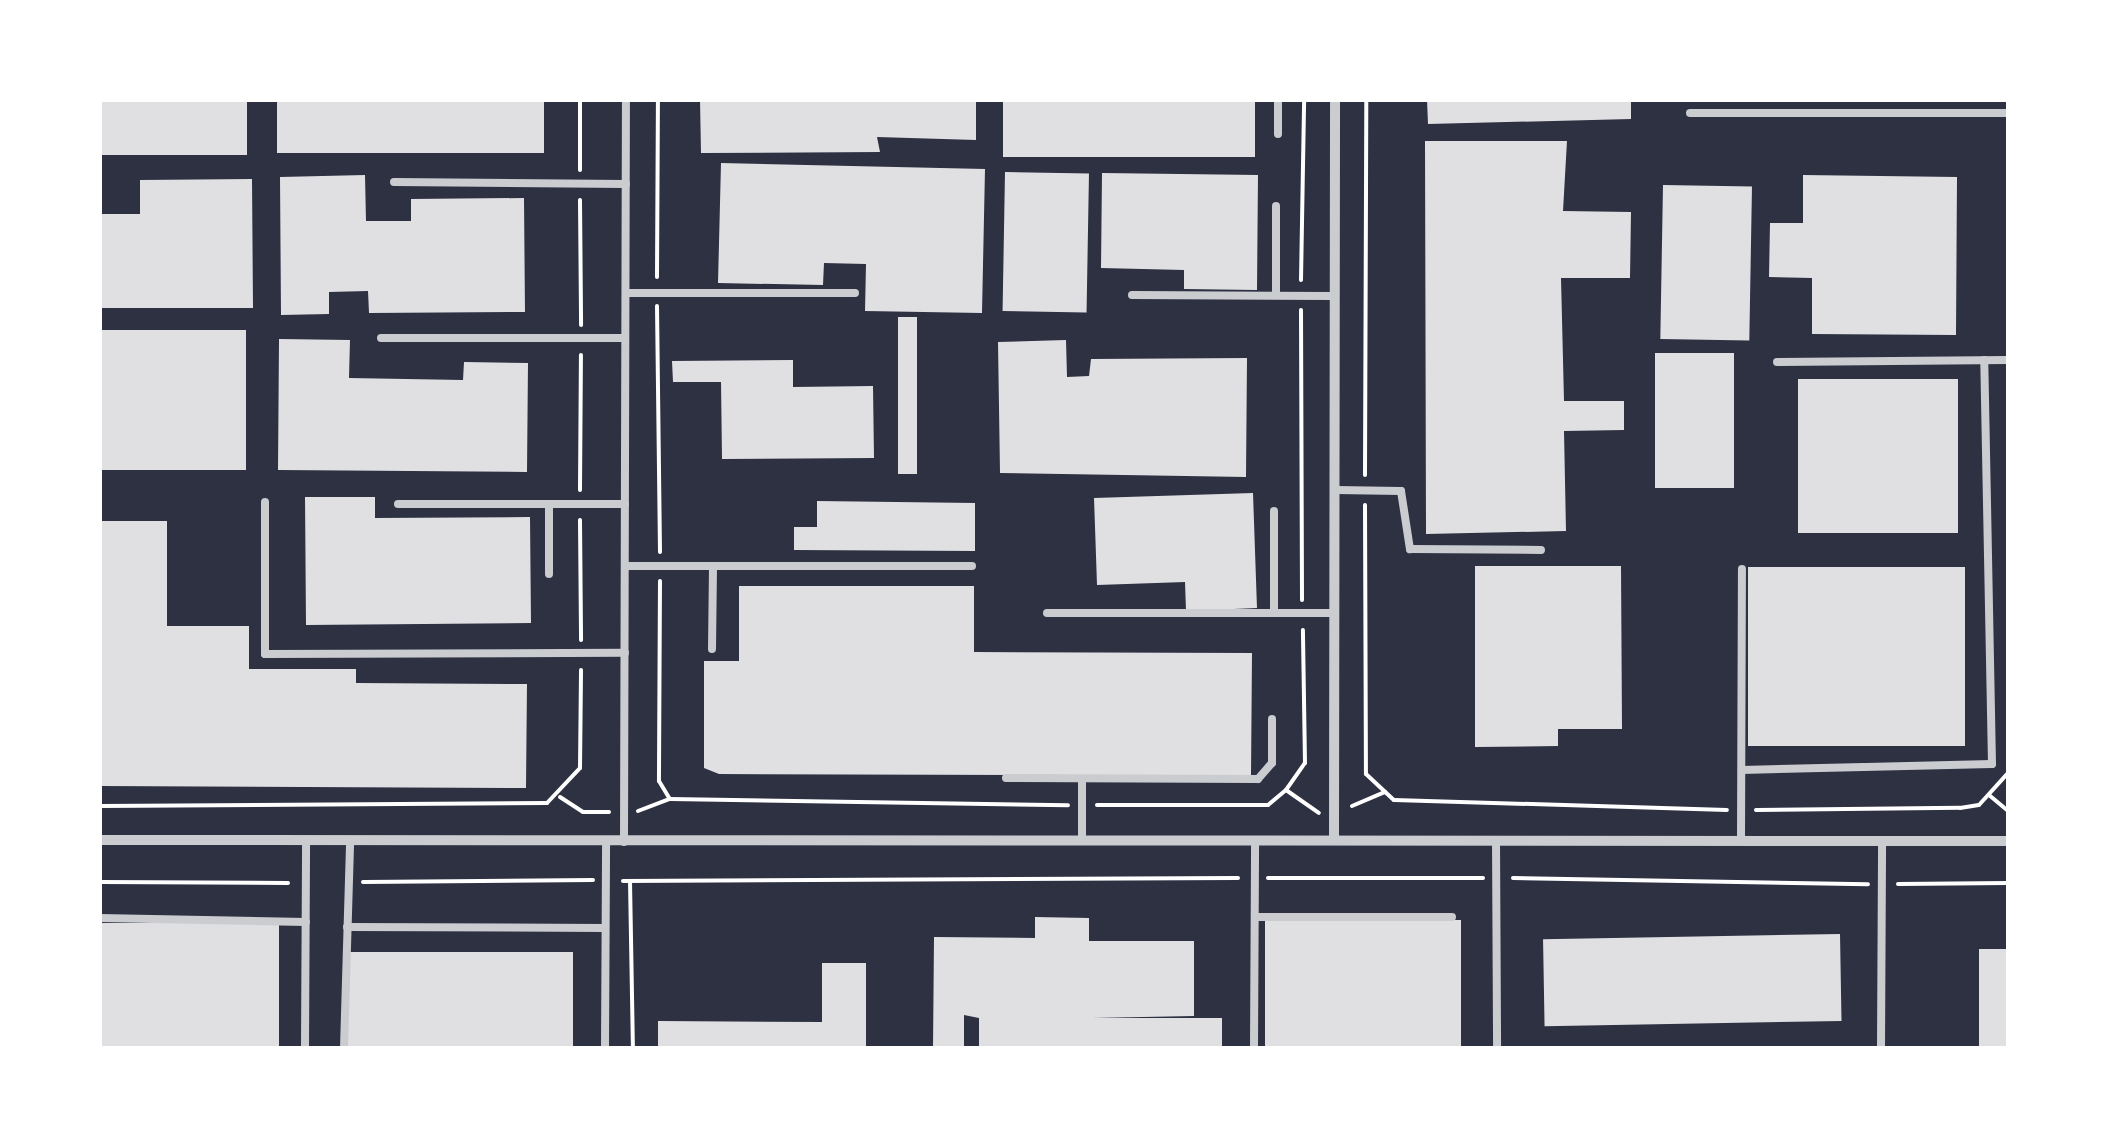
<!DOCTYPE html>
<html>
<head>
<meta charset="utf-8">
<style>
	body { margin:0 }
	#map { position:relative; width:2108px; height:1148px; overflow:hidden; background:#2d3142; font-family:Mulish,sans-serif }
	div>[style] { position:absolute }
	.building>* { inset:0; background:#e0e0e3; transform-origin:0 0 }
	.path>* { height:4px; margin:-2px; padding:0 2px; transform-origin:2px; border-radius:2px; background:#fff }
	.service>* { height:8px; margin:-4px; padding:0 4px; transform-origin:4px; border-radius:4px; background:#caccd0 }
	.minor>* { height:10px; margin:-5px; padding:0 5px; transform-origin:5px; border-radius:5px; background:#caccd0 }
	span { translate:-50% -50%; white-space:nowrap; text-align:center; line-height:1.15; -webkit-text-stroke:10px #fff; paint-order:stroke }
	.frame { position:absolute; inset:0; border:102px solid #fff; pointer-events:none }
</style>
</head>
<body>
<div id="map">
	<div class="building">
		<div style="left:100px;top:100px;width:147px;height:55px"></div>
		<div style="left:277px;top:100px;width:267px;height:53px"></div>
		<div style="clip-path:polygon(700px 100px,976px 100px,976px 140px,877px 137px,880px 152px,701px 153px)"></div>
		<div style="left:1003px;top:100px;width:252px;height:57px"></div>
		<div style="clip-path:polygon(1427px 100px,1631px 100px,1631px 119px,1428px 124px)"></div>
		<div style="clip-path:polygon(1425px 141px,1567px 141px,1563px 211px,1631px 212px,1630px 278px,1561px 278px,1564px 401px,1624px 401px,1624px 430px,1564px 431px,1566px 531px,1426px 534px)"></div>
		<div style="clip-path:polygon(721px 163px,985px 169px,982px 313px,865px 311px,866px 264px,824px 263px,823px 285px,718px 283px)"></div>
		<div style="left:1005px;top:172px;width:84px;height:139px;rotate:1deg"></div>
		<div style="clip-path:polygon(1102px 173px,1258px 175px,1257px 290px,1184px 289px,1184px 270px,1101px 268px)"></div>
		<div style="clip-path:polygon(365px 175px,366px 221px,411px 221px,411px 199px,524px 198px,525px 312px,369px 313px,368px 291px,329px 292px,329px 314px,281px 315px,280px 177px)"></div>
		<div style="clip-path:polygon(1803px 175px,1957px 177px,1956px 335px,1812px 334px,1812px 278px,1769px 277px,1770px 223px,1803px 223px)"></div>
		<div style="clip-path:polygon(252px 179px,253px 308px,100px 308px,100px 214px,140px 214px,140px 180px)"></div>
		<div style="left:1663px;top:185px;width:89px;height:154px;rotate:1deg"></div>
		<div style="left:898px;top:317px;width:19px;height:157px"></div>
		<div style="left:246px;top:330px;width:140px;height:146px;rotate:90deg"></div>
		<div style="clip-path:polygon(279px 339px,350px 340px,349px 378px,463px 380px,464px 362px,528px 363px,527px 472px,278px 470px)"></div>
		<div style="clip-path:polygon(1066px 340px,1067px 377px,1089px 376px,1091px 359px,1247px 358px,1246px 477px,1000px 473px,998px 342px)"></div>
		<div style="left:1734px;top:353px;width:135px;height:79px;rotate:90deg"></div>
		<div style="clip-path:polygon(793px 360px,793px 387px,873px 386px,874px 458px,722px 459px,721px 382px,673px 382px,672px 361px)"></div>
		<div style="left:1798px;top:379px;width:160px;height:154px"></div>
		<div style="clip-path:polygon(1253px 493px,1257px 608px,1186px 611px,1185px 582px,1097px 585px,1094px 498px)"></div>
		<div style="clip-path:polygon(305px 497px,375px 497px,375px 518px,530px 517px,531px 623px,306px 625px)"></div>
		<div style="clip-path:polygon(817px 501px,975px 503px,975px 551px,794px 550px,794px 527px,817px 527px)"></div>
		<div style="clip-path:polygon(100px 521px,167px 521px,167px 626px,249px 626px,249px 669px,356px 669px,356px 683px,527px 684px,526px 788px,100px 786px)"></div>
		<div style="clip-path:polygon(1475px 566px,1621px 566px,1622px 729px,1558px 729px,1558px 746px,1475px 747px)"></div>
		<div style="left:1748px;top:567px;width:217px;height:179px"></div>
		<div style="clip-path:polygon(739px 586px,974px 586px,974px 652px,1252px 653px,1251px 776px,719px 774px,704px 768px,704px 661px,739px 661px)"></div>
		<div style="clip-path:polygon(1035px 917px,1089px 918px,1089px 941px,1194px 941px,1194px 1016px,1092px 1018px,1222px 1018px,1222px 1048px,979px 1048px,979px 1018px,964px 1015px,964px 1048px,933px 1048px,934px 937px,1035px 938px)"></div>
		<div style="left:1461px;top:920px;width:128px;height:196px;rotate:90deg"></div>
		<div style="left:100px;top:923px;width:179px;height:125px"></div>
		<div style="left:1840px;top:934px;width:87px;height:297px;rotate:89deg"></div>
		<div style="left:1979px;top:949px;width:29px;height:99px"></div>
		<div style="left:573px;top:952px;width:96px;height:226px;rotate:90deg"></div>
		<div style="clip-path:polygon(822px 963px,866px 963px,866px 1048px,658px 1048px,658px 1021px,822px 1022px)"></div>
	</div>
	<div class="path">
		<div style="left:580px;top:170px;width:70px;rotate:-90deg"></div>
		<div style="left:580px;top:200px;width:125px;rotate:89.5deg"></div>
		<div style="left:657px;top:277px;width:177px;rotate:-89.7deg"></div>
		<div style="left:1301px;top:280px;width:180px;rotate:-89deg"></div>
		<div style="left:657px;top:306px;width:246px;rotate:89.3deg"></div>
		<div style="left:1301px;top:310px;width:290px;rotate:89.8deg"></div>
		<div style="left:1365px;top:475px;width:375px;rotate:-89.8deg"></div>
		<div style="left:580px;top:490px;width:135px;rotate:-89.6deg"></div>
		<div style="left:1365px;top:505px;width:269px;rotate:89.8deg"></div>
		<div style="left:1366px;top:774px;width:38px;rotate:43deg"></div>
		<div style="left:1394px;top:800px;width:333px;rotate:1.7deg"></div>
		<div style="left:580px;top:520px;width:120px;rotate:89.5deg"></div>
		<div style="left:660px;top:581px;width:200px;rotate:90.3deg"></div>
		<div style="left:659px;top:781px;width:21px;rotate:59deg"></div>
		<div style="left:670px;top:799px;width:398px;rotate:0.9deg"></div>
		<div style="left:1286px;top:790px;width:40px;rotate:34.9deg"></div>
		<div style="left:1989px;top:795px;width:25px;rotate:40deg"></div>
		<div style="left:560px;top:797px;width:27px;rotate:33deg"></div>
		<div style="left:583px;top:812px;width:26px"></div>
		<div style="left:1097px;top:805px;width:171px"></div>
		<div style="left:1268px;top:805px;width:23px;rotate:-40deg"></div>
		<div style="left:1286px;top:790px;width:33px;rotate:-55deg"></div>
		<div style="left:1305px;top:763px;width:133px;rotate:-90.9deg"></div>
		<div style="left:100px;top:806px;width:447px;rotate:-0.4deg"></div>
		<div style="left:547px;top:803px;width:48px;rotate:-46.7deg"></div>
		<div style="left:580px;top:768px;width:98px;rotate:-89.4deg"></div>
		<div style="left:1352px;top:806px;width:36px;rotate:-23deg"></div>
		<div style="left:1756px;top:810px;width:204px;rotate:-0.6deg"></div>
		<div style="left:1960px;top:808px;width:19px;rotate:-9deg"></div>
		<div style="left:1979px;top:805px;width:43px;rotate:-47.8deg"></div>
		<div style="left:638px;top:811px;width:34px;rotate:-21deg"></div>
		<div style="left:1268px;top:878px;width:215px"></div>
		<div style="left:1513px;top:878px;width:355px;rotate:1deg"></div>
		<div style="left:623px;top:881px;width:615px;rotate:-0.28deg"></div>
		<div style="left:630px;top:881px;width:167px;rotate:89deg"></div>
		<div style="left:100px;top:882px;width:188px;rotate:0.3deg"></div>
		<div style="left:363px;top:882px;width:230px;rotate:-0.5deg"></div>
		<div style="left:1898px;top:884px;width:110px;rotate:-0.5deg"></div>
	</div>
	<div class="service">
		<div style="left:1690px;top:113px;width:318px"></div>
		<div style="left:1278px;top:134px;width:34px;rotate:-90deg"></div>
		<div style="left:394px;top:182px;width:232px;rotate:0.5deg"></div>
		<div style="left:1276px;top:206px;width:89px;rotate:90deg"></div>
		<div style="left:626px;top:293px;width:229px"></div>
		<div style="left:1132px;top:295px;width:202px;rotate:0.3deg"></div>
		<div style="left:381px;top:338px;width:244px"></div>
		<div style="left:1777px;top:362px;width:231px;rotate:-0.5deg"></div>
		<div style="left:1336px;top:490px;width:65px;rotate:0.9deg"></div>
		<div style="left:1401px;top:491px;width:59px;rotate:81.2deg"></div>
		<div style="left:1410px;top:549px;width:131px;rotate:0.4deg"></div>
		<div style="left:265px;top:502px;width:152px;rotate:90deg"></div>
		<div style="left:265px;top:654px;width:360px;rotate:-0.2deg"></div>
		<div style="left:398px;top:504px;width:227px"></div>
		<div style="left:549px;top:504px;width:70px;rotate:90deg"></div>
		<div style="left:1274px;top:511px;width:102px;rotate:90deg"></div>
		<div style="left:625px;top:566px;width:347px"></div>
		<div style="left:1047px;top:613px;width:288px"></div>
		<div style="left:712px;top:649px;width:83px;rotate:-89.3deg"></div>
		<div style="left:1742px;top:770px;width:250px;rotate:-1.4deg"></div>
		<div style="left:1992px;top:764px;width:404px;rotate:-91.1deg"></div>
		<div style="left:1006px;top:778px;width:252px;rotate:0.2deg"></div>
		<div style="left:1258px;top:779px;width:21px;rotate:-49deg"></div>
		<div style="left:1272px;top:763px;width:44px;rotate:-90deg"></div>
		<div style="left:1082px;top:779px;width:62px;rotate:90deg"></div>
		<div style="left:1496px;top:840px;width:208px;rotate:89.7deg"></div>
		<div style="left:1741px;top:840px;width:271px;rotate:-89.8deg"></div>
		<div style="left:624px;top:842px;width:742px;rotate:-89.85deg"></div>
		<div style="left:1255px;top:917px;width:197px"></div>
		<div style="left:100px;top:918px;width:206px;rotate:1.1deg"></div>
		<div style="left:347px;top:927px;width:258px;rotate:0.2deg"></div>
		<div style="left:305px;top:1048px;width:207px;rotate:-89.7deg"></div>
		<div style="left:344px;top:1048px;width:206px;rotate:-88.3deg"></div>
		<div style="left:605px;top:1048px;width:206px;rotate:-89.7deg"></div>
		<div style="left:1254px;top:1048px;width:207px;rotate:-89.7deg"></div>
		<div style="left:1881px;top:1048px;width:208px;rotate:-89.7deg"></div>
	</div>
	<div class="minor">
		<div style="left:100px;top:840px;width:1908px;rotate:0.03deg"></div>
		<div style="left:1334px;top:840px;width:740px;rotate:-89.92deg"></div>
	</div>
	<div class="frame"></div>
</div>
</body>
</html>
